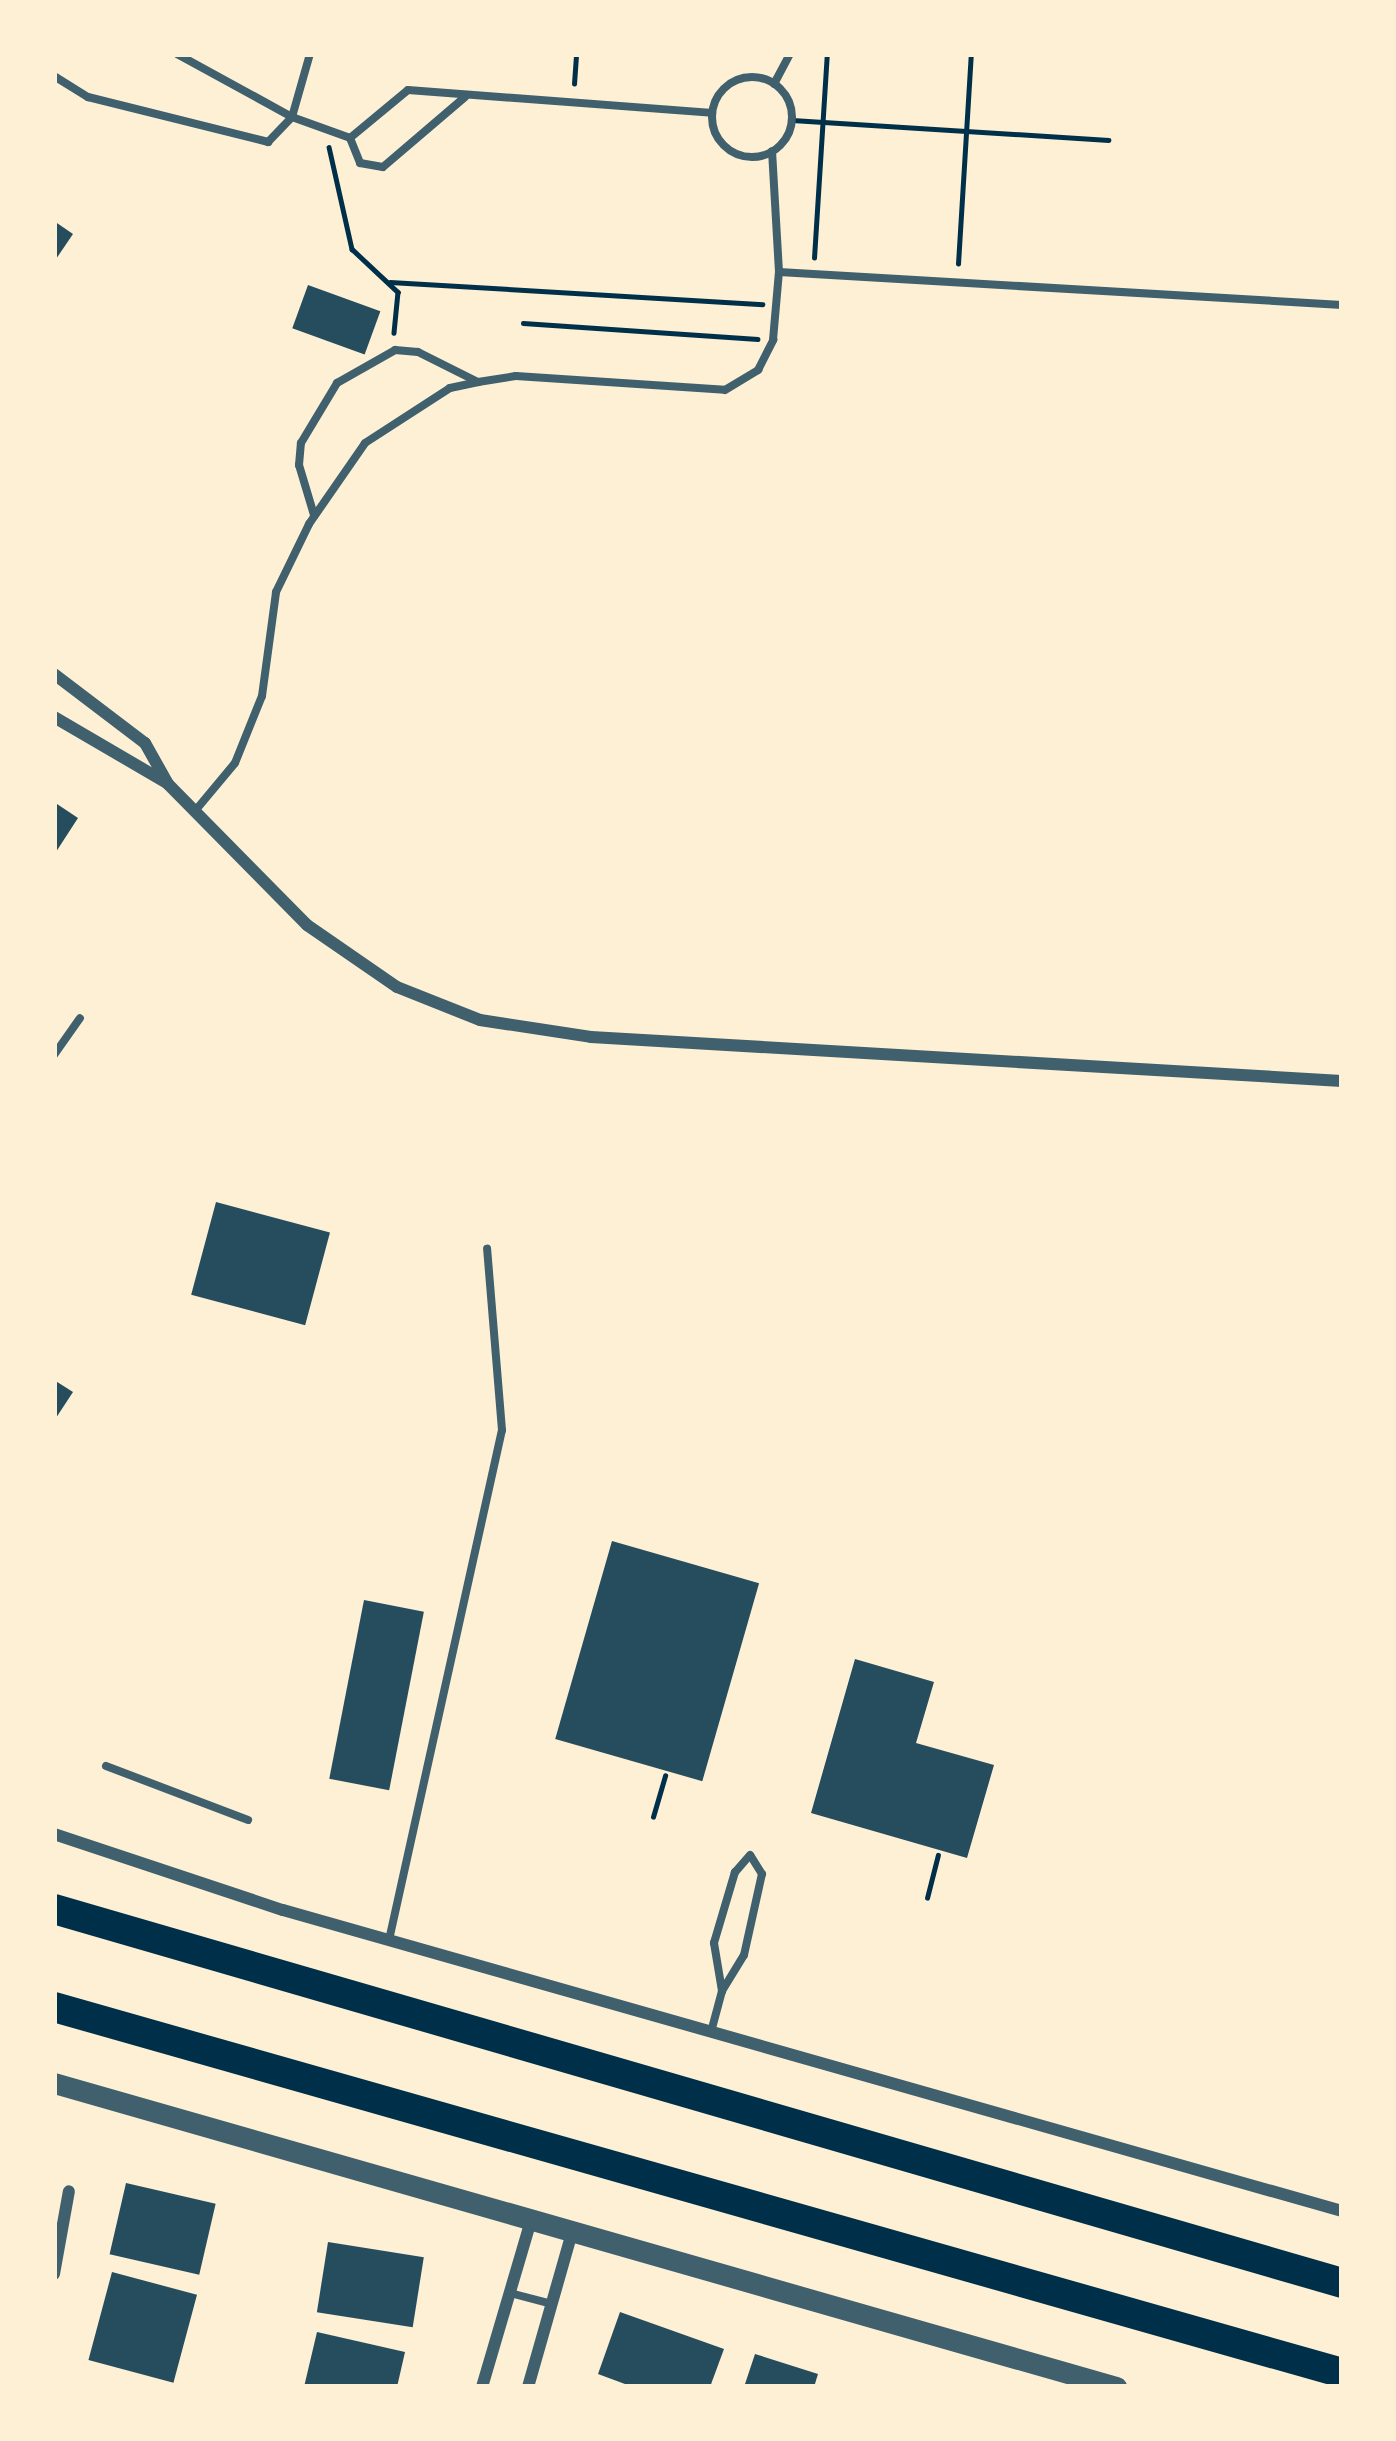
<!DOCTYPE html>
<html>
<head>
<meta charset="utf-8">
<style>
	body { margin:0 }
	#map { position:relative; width:1396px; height:2441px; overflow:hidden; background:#fdf0d5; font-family:"Noto Sans",sans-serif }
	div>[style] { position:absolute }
	.building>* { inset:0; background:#264d5e; transform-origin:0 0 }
	.path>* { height:4.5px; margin:-2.25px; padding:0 2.25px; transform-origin:2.25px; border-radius:2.25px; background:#003049 }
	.service>* { height:8px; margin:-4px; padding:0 4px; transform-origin:4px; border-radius:4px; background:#3f606c }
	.service>.ring { margin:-4px; padding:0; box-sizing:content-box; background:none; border:8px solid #3f606c; border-radius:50% }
	.minor>* { height:12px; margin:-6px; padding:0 6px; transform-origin:6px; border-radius:6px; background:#3f606c }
	.tertiary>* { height:21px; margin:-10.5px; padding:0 10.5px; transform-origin:10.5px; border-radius:10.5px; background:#3f606c }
	.motorway>* { height:30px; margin:-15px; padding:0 15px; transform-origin:15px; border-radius:15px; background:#003049 }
	span { translate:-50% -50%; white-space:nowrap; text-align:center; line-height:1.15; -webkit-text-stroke:10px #fdf0d5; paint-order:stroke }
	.frame { position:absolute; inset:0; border:57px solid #fdf0d5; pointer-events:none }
</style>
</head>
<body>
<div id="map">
	<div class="building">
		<div style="clip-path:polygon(54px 221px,73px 234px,54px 262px)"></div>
		<div style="left:308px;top:285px;width:77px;height:46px;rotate:20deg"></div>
		<div style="clip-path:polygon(54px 802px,78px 818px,54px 855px)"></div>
		<div style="left:216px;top:1202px;width:118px;height:96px;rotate:15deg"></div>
		<div style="clip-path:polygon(54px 1380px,73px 1392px,54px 1421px)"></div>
		<div style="left:612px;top:1541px;width:153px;height:206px;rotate:16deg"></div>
		<div style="left:364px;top:1600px;width:61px;height:182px;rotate:11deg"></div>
		<div style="clip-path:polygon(855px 1659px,934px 1682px,916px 1743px,994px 1765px,967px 1858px,811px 1813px)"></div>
		<div style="left:126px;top:2183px;width:92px;height:73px;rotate:13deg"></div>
		<div style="left:328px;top:2242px;width:97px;height:71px;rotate:9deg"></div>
		<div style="left:112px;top:2272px;width:88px;height:91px;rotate:15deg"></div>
		<div style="clip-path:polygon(620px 2312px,724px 2349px,710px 2387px,633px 2387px,598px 2374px)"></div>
		<div style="clip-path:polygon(317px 2332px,405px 2352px,397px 2387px,304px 2387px)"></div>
		<div style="clip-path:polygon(755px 2354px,818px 2374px,814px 2387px,744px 2387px)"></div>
	</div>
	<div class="path">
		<div style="left:574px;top:84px;width:30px;rotate:-86deg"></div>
		<div style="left:792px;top:120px;width:317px;rotate:3.6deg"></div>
		<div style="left:329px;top:147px;width:105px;rotate:77.3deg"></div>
		<div style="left:352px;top:249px;width:63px;rotate:43.1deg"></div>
		<div style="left:398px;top:292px;width:41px;rotate:95.6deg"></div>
		<div style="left:814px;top:258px;width:204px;rotate:-86.4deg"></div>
		<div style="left:958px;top:264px;width:210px;rotate:-86.5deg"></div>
		<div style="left:390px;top:282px;width:373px;rotate:3.4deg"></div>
		<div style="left:523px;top:323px;width:235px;rotate:3.9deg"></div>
		<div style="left:653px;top:1817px;width:43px;rotate:-73.7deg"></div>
		<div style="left:927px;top:1898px;width:44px;rotate:-75.7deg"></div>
	</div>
	<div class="service">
		<div style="left:177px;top:54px;width:131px;rotate:28.7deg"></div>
		<div style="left:292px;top:117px;width:62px;rotate:19.9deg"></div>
		<div style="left:350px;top:138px;width:75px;rotate:-39.6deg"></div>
		<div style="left:408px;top:90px;width:305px;rotate:4.3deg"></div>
		<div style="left:54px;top:76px;width:40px;rotate:32deg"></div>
		<div style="left:88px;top:97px;width:186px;rotate:14deg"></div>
		<div style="left:268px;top:142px;width:35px;rotate:-46deg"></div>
		<div style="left:292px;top:117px;width:66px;rotate:-74.1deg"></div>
		<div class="ring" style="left:712px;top:77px;width:72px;height:72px"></div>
		<div style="left:774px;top:84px;width:34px;rotate:-62deg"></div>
		<div style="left:350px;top:138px;width:27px;rotate:68deg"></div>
		<div style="left:360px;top:163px;width:23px;rotate:10deg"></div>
		<div style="left:383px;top:167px;width:108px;rotate:-40.5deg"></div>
		<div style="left:779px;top:272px;width:564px;rotate:3.35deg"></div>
		<div style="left:314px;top:515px;width:52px;rotate:-106.7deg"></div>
		<div style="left:299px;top:465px;width:22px;rotate:-85deg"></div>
		<div style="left:301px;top:443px;width:70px;rotate:-59deg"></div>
		<div style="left:337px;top:383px;width:67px;rotate:-29.6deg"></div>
		<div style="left:395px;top:350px;width:23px;rotate:5deg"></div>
		<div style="left:418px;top:352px;width:67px;rotate:26.6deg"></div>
		<div style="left:195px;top:811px;width:62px;rotate:-50.2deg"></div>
		<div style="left:235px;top:763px;width:72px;rotate:-68.1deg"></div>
		<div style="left:262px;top:696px;width:105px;rotate:-82.3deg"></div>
		<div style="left:276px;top:592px;width:76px;rotate:-64.1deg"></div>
		<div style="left:309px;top:524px;width:98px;rotate:-55.3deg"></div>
		<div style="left:365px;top:443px;width:101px;rotate:-32.9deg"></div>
		<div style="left:450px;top:388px;width:29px;rotate:-12deg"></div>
		<div style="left:478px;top:382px;width:38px;rotate:-9deg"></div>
		<div style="left:516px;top:376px;width:209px;rotate:3.8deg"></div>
		<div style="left:725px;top:390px;width:39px;rotate:-31deg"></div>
		<div style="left:758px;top:370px;width:34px;rotate:-63deg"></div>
		<div style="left:773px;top:340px;width:68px;rotate:-85deg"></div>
		<div style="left:779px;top:272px;width:121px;rotate:-93.3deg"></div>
		<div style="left:54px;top:1055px;width:45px;rotate:-54.9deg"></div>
		<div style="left:106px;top:1766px;width:152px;rotate:20.8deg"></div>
		<div style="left:389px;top:1940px;width:522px;rotate:-77.51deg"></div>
		<div style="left:502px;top:1430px;width:182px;rotate:-94.7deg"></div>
		<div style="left:711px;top:2032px;width:42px;rotate:-75deg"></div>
		<div style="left:722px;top:1991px;width:42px;rotate:-58.6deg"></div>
		<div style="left:744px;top:1955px;width:83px;rotate:-77.5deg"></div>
		<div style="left:762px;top:1874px;width:22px;rotate:-122deg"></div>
		<div style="left:750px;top:1855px;width:23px;rotate:131deg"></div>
		<div style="left:735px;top:1872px;width:74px;rotate:106.5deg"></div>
		<div style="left:714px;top:1943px;width:49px;rotate:80.5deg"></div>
		<div style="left:510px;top:2293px;width:43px;rotate:14.7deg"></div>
	</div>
	<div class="minor">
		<div style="left:54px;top:674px;width:114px;rotate:37.2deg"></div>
		<div style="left:145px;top:743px;width:47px;rotate:60.7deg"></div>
		<div style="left:168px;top:784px;width:198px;rotate:45.4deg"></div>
		<div style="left:307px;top:925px;width:109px;rotate:34.6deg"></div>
		<div style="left:397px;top:987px;width:89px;rotate:21.7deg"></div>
		<div style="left:480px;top:1020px;width:112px;rotate:8.7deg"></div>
		<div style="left:591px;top:1037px;width:752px;rotate:3.35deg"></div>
		<div style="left:54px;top:717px;width:131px;rotate:30.3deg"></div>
		<div style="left:54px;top:1834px;width:241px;rotate:18.4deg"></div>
		<div style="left:283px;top:1910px;width:1101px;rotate:15.87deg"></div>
		<div style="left:54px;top:2274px;width:84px;rotate:-79.8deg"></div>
		<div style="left:482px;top:2387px;width:173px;rotate:-73.6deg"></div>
		<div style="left:528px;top:2387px;width:160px;rotate:-74.1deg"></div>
	</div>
	<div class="tertiary">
		<div style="left:54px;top:2083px;width:1105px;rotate:15.97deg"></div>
	</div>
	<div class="motorway">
		<div style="left:54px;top:1909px;width:1341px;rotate:16.19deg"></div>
		<div style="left:54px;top:2007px;width:1339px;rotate:15.86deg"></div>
	</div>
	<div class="frame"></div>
</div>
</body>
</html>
